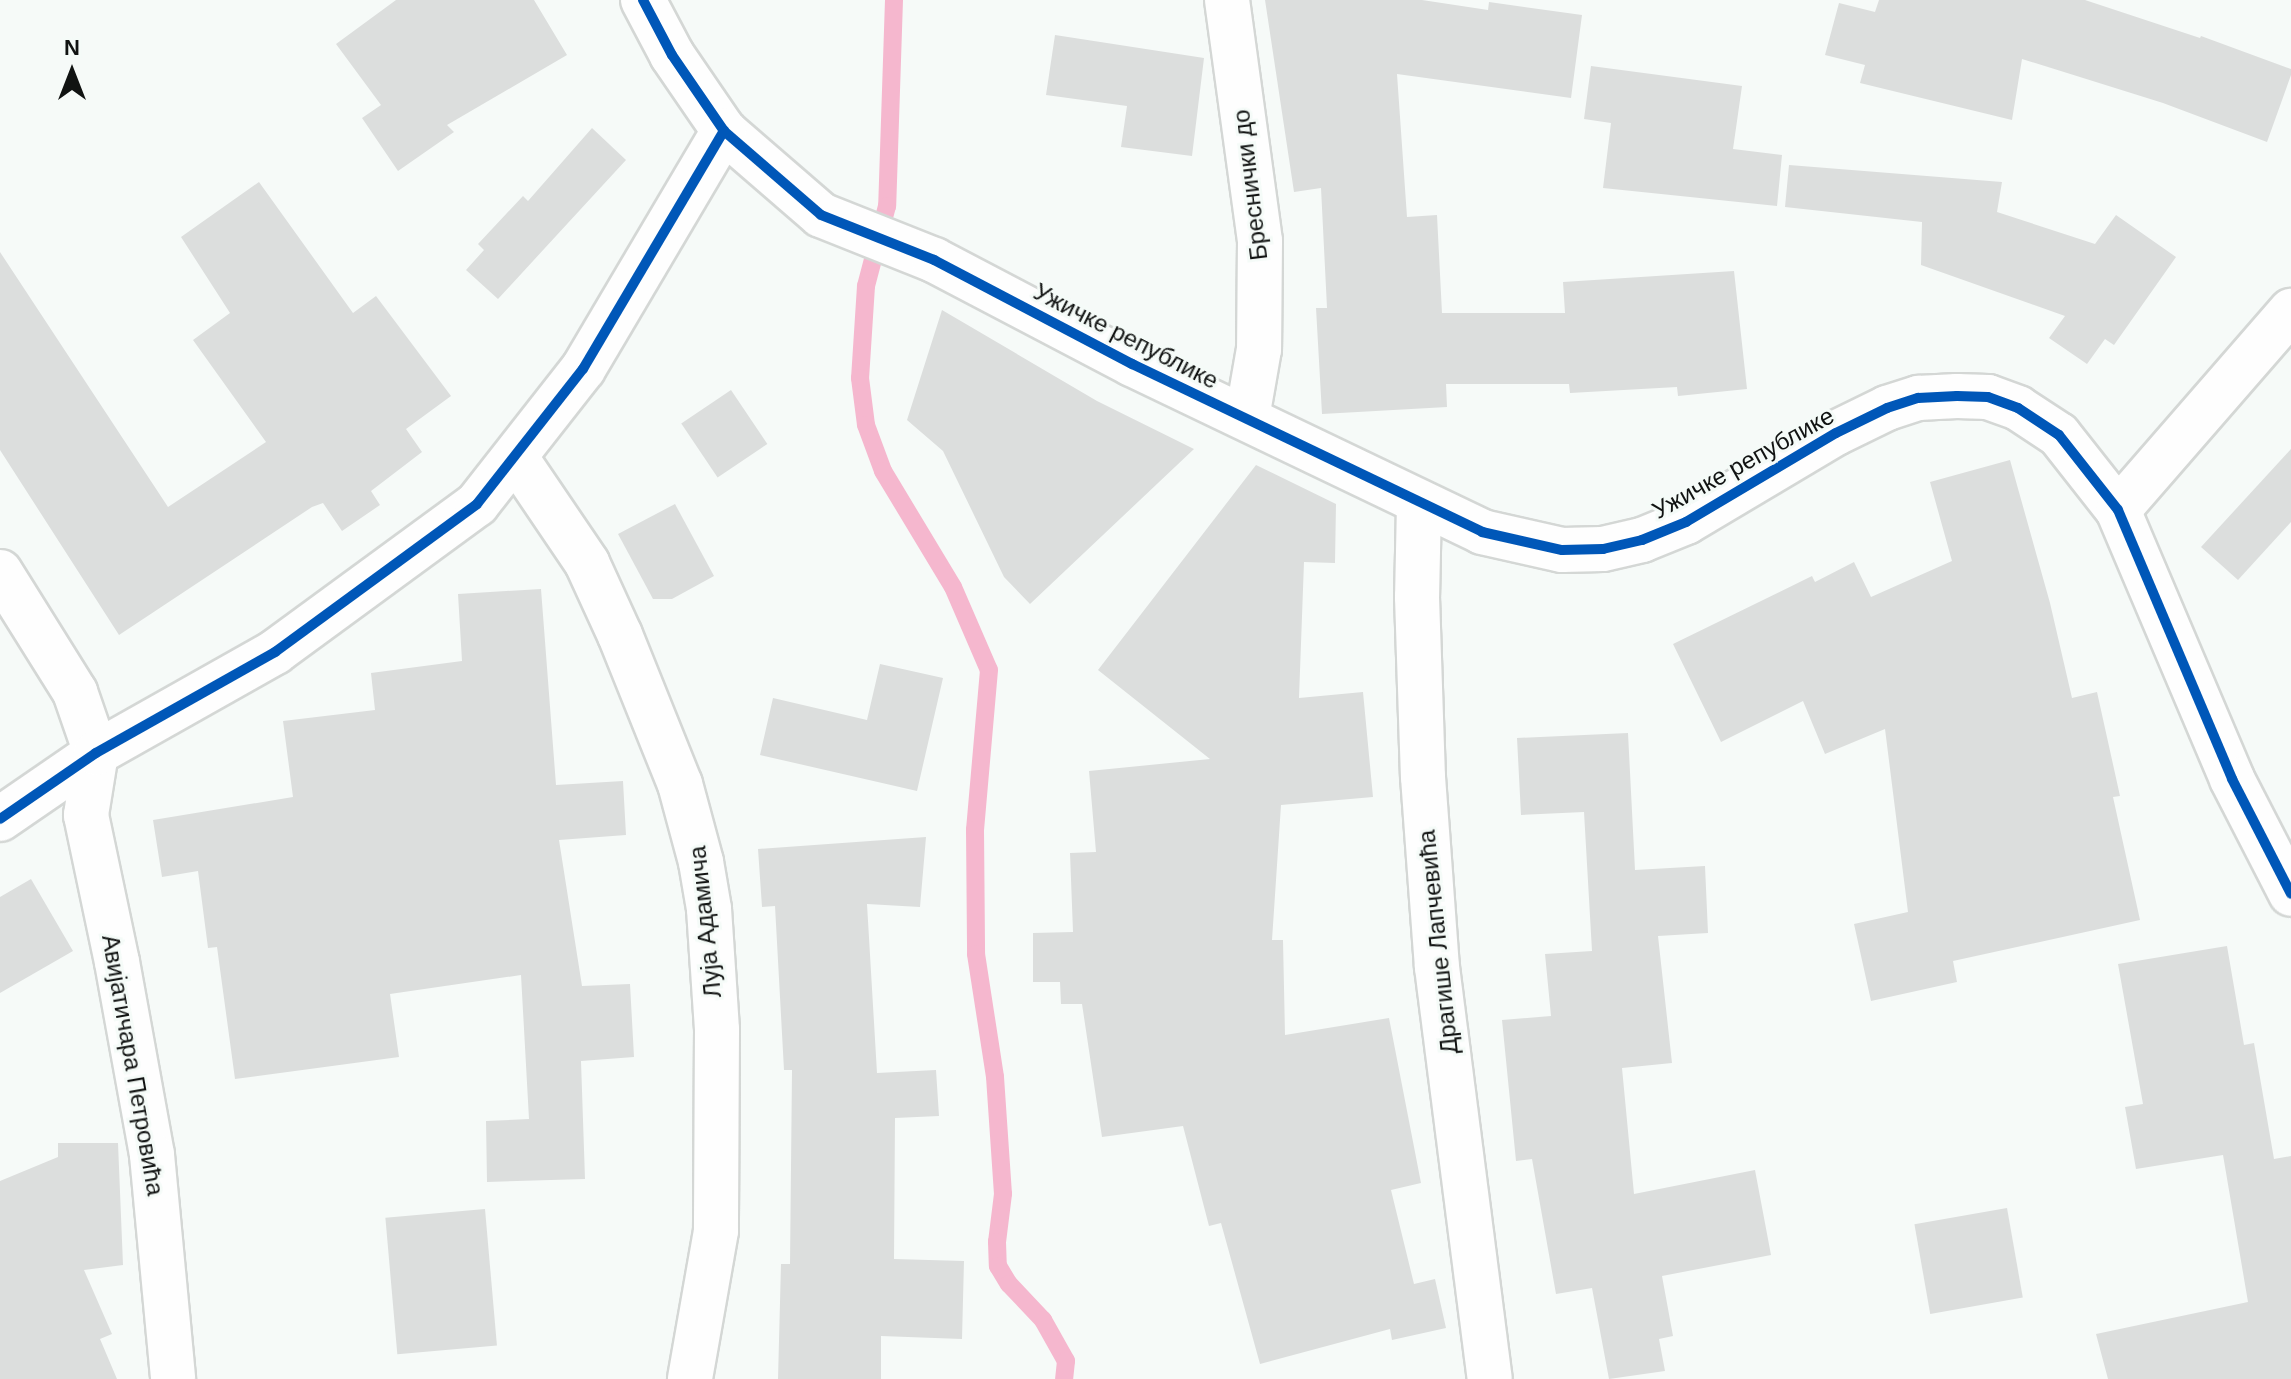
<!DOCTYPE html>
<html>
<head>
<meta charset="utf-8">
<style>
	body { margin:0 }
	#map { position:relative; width:2291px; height:1379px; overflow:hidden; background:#f6faf8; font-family:Helvetica,sans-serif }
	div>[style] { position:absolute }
	.stream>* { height:18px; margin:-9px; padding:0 9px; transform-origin:9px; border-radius:9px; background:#f5b7ce }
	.building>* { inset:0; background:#dcdedd; transform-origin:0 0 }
	.roads { filter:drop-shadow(2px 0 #d4d7d5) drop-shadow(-2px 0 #d4d7d5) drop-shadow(0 2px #d4d7d5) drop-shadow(0 -2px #d4d7d5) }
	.minor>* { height:44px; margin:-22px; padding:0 22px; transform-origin:22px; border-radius:22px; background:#fefefe }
	.cycleway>* { height:10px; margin:-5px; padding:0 5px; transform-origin:5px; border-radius:5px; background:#0057b8 }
	span { translate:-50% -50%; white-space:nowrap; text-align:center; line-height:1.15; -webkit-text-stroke:6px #f5fbf8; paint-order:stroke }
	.street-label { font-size:24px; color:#111312 }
	.north { position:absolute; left:32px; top:32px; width:80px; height:80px; -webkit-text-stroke:6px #f5fbf8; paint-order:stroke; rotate:0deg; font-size:22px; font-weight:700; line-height:32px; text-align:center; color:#111312 }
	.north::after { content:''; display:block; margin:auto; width:28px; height:36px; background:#111312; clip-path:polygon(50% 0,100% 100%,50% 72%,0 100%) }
</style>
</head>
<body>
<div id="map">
	<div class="stream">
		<div style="left:894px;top:0;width:206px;rotate:91.9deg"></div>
		<div style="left:887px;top:206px;width:83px;rotate:104.7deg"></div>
		<div style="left:866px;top:286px;width:92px;rotate:93.7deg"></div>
		<div style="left:860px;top:378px;width:47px;rotate:82.7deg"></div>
		<div style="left:866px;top:425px;width:49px;rotate:69.7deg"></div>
		<div style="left:883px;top:471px;width:135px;rotate:58.9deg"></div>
		<div style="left:953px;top:587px;width:90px;rotate:66.6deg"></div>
		<div style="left:989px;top:670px;width:161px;rotate:95deg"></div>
		<div style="left:975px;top:830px;width:124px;rotate:89.5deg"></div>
		<div style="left:976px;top:954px;width:124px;rotate:81.2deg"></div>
		<div style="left:995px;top:1077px;width:117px;rotate:86.1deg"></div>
		<div style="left:1003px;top:1194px;width:48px;rotate:97.1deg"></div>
		<div style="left:997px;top:1242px;width:24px;rotate:88deg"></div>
		<div style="left:998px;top:1266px;width:21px;rotate:59deg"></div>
		<div style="left:1009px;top:1284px;width:50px;rotate:46.6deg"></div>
		<div style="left:1043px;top:1320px;width:47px;rotate:60.7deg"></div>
		<div style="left:1066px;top:1361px;width:18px;rotate:96deg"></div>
	</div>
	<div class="building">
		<div style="clip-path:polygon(396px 0,534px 0,567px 55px,447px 125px,454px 132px,398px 171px,362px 118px,381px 105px,336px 44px)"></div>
		<div style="clip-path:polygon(1265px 0,1422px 0,1488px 10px,1489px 2px,1582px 15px,1571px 98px,1397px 74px,1407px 217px,1437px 215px,1442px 313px,1565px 313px,1563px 282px,1734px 271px,1747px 389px,1678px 396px,1677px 387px,1570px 393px,1569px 384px,1446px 384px,1447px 407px,1322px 414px,1316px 308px,1327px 308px,1321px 188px,1294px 192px)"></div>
		<div style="clip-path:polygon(1879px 0,2085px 0,2200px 38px,2201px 36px,2291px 69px,2291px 75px,2267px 142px,2163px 103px,2022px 59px,2012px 120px,1860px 83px,1865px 65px,1825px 55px,1839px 3px,1875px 12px)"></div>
		<div style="clip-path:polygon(1055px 35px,1204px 58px,1192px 156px,1121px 147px,1127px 106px,1046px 95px)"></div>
		<div style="clip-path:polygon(1591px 66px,1742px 86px,1733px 149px,1782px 155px,1777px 206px,1603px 188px,1611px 123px,1584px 119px)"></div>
		<div style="clip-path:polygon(592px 128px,626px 160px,498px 299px,466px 270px,484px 250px,478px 244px,523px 196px,528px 201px)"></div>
		<div style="clip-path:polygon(1789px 165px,2002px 182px,1997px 212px,2095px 244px,2116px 215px,2176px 257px,2114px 345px,2105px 339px,2087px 364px,2049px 338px,2065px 316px,1921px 265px,1922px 222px,1785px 207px)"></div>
		<div style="clip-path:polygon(259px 182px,353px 313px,376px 296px,451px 396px,406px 429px,422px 452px,371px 491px,380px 505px,342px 531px,323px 503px,312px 507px,119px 635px,0 450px,0 252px,168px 507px,266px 442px,193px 340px,230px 313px,181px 237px)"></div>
		<div style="clip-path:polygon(942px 310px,1097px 401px,1194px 449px,1030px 604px,1004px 577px,943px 451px,907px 420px)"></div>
		<div style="left:731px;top:390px;width:65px;height:60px;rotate:56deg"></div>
		<div style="clip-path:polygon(2291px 449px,2291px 522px,2238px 580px,2201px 547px)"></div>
		<div style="clip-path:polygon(2010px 460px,2050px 603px,2072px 698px,2097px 692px,2120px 796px,2113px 797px,2140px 920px,1953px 961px,1957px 982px,1871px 1001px,1854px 924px,1908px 912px,1885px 729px,1825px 754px,1803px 701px,1721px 742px,1673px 644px,1812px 576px,1815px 582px,1854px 562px,1871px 597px,1952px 561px,1930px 482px)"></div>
		<div style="clip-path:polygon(1256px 465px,1336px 504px,1335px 563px,1304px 562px,1299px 698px,1363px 692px,1373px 797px,1281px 805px,1272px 940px,1283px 940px,1285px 1035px,1389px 1018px,1421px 1183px,1391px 1190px,1414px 1284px,1435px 1279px,1446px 1328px,1392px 1340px,1390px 1329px,1260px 1364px,1221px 1223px,1209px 1226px,1183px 1126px,1102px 1137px,1082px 1004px,1061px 1004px,1060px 982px,1033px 982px,1033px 933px,1073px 932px,1070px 853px,1096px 852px,1089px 771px,1210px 759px,1098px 670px)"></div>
		<div style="clip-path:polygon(675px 504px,714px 576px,672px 599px,653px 599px,618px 534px)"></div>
		<div style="clip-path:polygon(541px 589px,556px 785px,623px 781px,626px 835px,559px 840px,582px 986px,630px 984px,634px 1057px,581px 1061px,585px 1179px,487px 1182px,486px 1121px,529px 1119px,521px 975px,390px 994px,399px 1057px,235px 1079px,217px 947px,208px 948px,198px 871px,162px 877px,153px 820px,293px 797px,283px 721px,375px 710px,371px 673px,462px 661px,458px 594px)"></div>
		<div style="clip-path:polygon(880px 664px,943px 678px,917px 791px,760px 755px,773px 698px,867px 720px)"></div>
		<div style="clip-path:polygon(1628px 733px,1635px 870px,1705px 866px,1708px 933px,1658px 936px,1672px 1063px,1622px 1068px,1634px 1194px,1755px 1170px,1771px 1255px,1662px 1276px,1673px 1336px,1659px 1339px,1665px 1371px,1609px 1379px,1592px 1288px,1556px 1294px,1532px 1159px,1516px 1161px,1502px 1020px,1551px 1016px,1545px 954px,1592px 951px,1584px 812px,1521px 815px,1517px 738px)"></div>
		<div style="clip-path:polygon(926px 837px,920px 907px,867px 904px,877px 1073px,936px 1070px,939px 1116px,895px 1118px,894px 1259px,964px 1261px,962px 1339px,881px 1336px,881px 1379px,778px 1379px,781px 1264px,790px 1264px,792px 1070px,784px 1070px,775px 906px,762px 907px,758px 849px)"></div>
		<div style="clip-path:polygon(31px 879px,73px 951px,0 993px,0 897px)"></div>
		<div style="clip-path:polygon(2227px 946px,2244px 1045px,2254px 1043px,2274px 1159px,2291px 1156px,2291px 1379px,2108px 1379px,2096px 1334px,2248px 1302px,2223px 1155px,2136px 1169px,2125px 1107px,2143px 1104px,2118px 964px)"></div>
		<div style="clip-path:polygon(58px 1143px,118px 1143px,123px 1265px,84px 1270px,112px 1334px,100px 1339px,117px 1379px,0 1379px,0 1181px,58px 1157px)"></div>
		<div style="left:2007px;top:1208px;width:91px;height:94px;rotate:80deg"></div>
		<div style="left:485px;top:1209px;width:137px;height:100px;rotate:85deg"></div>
	</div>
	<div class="roads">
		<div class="minor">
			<div style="left:643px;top:0;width:62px;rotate:62.2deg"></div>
			<div style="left:672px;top:55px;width:92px;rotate:55.6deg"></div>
			<div style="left:724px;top:131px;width:128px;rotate:40.9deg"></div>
			<div style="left:821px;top:215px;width:122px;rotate:21.7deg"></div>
			<div style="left:934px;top:260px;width:224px;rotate:27.7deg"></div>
			<div style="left:1132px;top:364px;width:388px;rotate:25.6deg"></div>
			<div style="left:1482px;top:532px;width:82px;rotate:12.7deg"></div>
			<div style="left:1562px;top:550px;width:41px;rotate:-1.4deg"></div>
			<div style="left:1603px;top:549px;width:40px;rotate:-13deg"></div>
			<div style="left:1642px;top:540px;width:48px;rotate:-22.2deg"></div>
			<div style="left:1686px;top:522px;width:174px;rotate:-30.7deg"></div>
			<div style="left:1836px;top:433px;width:57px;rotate:-26.1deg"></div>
			<div style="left:1887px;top:408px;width:33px;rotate:-18deg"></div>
			<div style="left:1918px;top:398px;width:39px;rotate:-3deg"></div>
			<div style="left:1957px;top:396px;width:31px;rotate:2deg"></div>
			<div style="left:1988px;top:397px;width:32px;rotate:20deg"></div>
			<div style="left:2018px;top:408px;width:49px;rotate:33.4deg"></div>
			<div style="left:2059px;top:435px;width:95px;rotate:51.8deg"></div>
			<div style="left:2118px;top:510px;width:292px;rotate:67deg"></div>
			<div style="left:2232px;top:779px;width:129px;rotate:62.8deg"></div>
			<div style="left:1227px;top:0;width:243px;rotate:82.2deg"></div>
			<div style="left:1260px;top:241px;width:108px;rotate:90.5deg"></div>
			<div style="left:1259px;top:349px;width:70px;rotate:99.9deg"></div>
			<div style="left:516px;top:458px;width:127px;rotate:55.9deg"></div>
			<div style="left:587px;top:563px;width:79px;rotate:65.4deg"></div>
			<div style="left:620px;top:635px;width:161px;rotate:68.1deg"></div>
			<div style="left:680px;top:784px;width:81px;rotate:74.9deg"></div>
			<div style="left:701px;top:862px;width:48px;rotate:80.3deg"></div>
			<div style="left:709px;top:909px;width:121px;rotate:86.2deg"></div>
			<div style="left:717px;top:1030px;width:201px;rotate:90.3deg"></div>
			<div style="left:716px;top:1231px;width:150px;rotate:100deg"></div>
			<div style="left:1419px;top:504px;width:93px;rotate:91.2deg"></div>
			<div style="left:1417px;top:597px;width:180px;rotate:88.1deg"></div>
			<div style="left:1423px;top:777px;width:191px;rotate:85.8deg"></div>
			<div style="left:1437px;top:967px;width:415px;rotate:82.7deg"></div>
			<div style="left:2118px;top:510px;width:264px;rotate:-49deg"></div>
			<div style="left:0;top:572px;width:142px;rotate:58deg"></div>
			<div style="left:75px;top:692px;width:65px;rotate:71deg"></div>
			<div style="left:96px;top:753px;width:63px;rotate:99.2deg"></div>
			<div style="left:86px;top:815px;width:150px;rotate:78.1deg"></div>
			<div style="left:117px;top:962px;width:196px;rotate:79.7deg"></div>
			<div style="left:152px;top:1155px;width:225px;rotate:84.6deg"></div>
			<div style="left:0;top:819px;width:116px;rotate:-34.5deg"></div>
			<div style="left:96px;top:753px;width:206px;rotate:-29.4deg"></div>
			<div style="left:275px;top:652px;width:250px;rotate:-36.2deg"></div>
			<div style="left:477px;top:504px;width:172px;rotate:-51.9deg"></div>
			<div style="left:583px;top:369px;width:277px;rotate:-59.4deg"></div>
		</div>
	</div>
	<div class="cycleway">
		<div style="left:643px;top:0;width:62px;rotate:62.2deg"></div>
		<div style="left:672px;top:55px;width:92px;rotate:55.6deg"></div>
		<div style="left:724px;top:131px;width:128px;rotate:40.9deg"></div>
		<div style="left:821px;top:215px;width:122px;rotate:21.7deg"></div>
		<div style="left:934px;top:260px;width:224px;rotate:27.7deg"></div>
		<div style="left:1132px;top:364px;width:388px;rotate:25.6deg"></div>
		<div style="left:1482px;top:532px;width:82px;rotate:12.7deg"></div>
		<div style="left:1562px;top:550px;width:41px;rotate:-1.4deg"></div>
		<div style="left:1603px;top:549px;width:40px;rotate:-13deg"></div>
		<div style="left:1642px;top:540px;width:48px;rotate:-22.2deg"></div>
		<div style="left:1686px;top:522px;width:174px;rotate:-30.7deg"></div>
		<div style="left:1836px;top:433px;width:57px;rotate:-26.1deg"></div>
		<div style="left:1887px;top:408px;width:33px;rotate:-18deg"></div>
		<div style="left:1918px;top:398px;width:39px;rotate:-3deg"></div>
		<div style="left:1957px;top:396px;width:31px;rotate:2deg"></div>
		<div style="left:1988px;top:397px;width:32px;rotate:20deg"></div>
		<div style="left:2018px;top:408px;width:49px;rotate:33.4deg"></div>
		<div style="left:2059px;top:435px;width:95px;rotate:51.8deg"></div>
		<div style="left:2118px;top:510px;width:292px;rotate:67deg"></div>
		<div style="left:2232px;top:779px;width:129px;rotate:62.8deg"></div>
		<div style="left:0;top:819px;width:116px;rotate:-34.5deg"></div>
		<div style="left:96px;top:753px;width:206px;rotate:-29.4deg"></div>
		<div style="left:275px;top:652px;width:250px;rotate:-36.2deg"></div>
		<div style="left:477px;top:504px;width:172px;rotate:-51.9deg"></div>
		<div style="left:583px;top:369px;width:277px;rotate:-59.4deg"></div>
	</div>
	<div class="street-label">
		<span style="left:1250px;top:185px;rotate:-97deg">Бреснички до</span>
		<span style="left:1126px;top:336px;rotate:27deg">Ужичке републике</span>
		<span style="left:1743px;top:463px;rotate:-29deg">Ужичке републике</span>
		<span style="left:705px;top:922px;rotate:-96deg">Луја Адамича</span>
		<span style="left:1438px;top:942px;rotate:-96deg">Драгише Лапчевића</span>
		<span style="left:133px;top:1065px;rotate:80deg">Авијатичара Петровића</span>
	</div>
	<div class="north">N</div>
</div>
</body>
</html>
